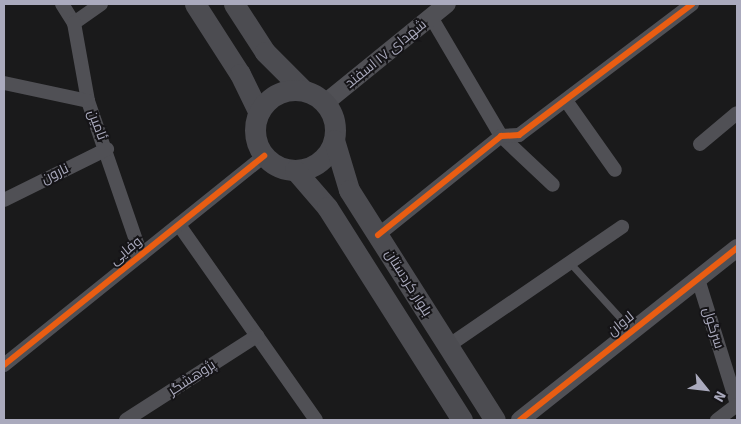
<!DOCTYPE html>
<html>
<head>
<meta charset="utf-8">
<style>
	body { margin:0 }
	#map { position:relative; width:741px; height:424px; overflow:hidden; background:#1a1a1b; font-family:Signika,Cairo,sans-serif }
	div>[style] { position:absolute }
	.service>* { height:7px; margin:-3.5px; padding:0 3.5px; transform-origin:3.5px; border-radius:3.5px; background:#505055 }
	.minor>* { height:14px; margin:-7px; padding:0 7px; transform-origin:7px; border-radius:7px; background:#505055 }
	.tertiary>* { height:18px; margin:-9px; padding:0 9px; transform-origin:9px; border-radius:9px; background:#505055 }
	.primary>* { height:21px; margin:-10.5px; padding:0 10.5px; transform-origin:10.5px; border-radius:10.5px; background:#4c4c51 }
	.primary>.ring { margin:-10.5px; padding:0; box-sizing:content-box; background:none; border:21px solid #4c4c51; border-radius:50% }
	.cycleway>* { height:6px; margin:-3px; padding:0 3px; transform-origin:3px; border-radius:3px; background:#e95d12 }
	span { translate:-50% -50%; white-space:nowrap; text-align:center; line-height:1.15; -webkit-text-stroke:4px #151417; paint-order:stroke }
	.street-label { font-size:14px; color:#aaaabd }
	.frame { position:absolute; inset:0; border:5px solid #aaaabd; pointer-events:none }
	.north { position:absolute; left:681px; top:364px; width:50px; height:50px; -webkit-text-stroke:4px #151417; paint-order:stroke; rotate:119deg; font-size:14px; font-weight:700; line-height:20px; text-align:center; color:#aaaabd }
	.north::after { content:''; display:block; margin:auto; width:18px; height:22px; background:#aaaabd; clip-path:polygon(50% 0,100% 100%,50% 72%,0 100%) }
</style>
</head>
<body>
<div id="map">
	<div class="service">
		<div style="left:570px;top:263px;width:92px;rotate:47.6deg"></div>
	</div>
	<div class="minor">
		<div style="left:62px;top:4px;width:22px;rotate:58deg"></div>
		<div style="left:101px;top:4px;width:33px;rotate:145deg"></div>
		<div style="left:74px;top:23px;width:79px;rotate:79.8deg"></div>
		<div style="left:88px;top:101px;width:163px;rotate:71deg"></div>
		<div style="left:431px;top:17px;width:138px;rotate:59.5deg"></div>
		<div style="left:501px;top:136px;width:71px;rotate:43.3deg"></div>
		<div style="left:4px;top:83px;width:86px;rotate:12.1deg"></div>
		<div style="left:567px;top:102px;width:83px;rotate:54.8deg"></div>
		<div style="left:700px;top:144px;width:48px;rotate:-40deg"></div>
		<div style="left:4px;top:200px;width:115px;rotate:-26.3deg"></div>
		<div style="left:179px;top:225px;width:238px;rotate:54.9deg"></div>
		<div style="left:378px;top:235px;width:158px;rotate:-38.8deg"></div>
		<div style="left:501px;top:136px;width:18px;rotate:-3deg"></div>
		<div style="left:519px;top:135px;width:217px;rotate:-37.1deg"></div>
		<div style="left:698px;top:279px;width:131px;rotate:72.7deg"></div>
		<div style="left:448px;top:346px;width:211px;rotate:-34.4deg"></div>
		<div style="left:4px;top:365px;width:334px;rotate:-38.8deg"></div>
		<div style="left:126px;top:420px;width:156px;rotate:-32.7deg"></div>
		<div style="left:717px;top:420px;width:25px;rotate:-37deg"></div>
	</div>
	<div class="tertiary">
		<div style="left:325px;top:103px;width:157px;rotate:-39.1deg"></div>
		<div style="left:520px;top:420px;width:277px;rotate:-38.4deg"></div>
	</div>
	<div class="primary">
		<div style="left:195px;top:4px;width:83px;rotate:57.3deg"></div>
		<div style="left:240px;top:74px;width:43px;rotate:64deg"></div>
		<div style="left:234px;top:4px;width:57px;rotate:57.1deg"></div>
		<div style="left:265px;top:52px;width:54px;rotate:45deg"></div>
		<div class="ring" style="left:255px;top:90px;width:59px;height:59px"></div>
		<div style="left:334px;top:140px;width:52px;rotate:73.3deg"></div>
		<div style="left:349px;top:190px;width:272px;rotate:57.6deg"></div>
		<div style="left:295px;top:170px;width:49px;rotate:49.1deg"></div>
		<div style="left:327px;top:207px;width:252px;rotate:57.6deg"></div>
	</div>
	<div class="cycleway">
		<div style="left:378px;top:235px;width:158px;rotate:-38.8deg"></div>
		<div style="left:501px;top:136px;width:18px;rotate:-3deg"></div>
		<div style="left:519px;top:135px;width:217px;rotate:-37.1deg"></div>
		<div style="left:4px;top:365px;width:334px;rotate:-38.8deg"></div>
		<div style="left:520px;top:420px;width:277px;rotate:-38.4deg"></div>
	</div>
	<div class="street-label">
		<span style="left:386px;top:54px;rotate:-39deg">شهدای ۱۷ اسفند</span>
		<span style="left:97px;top:125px;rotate:69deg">ئامین</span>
		<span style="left:55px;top:174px;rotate:-26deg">نارون</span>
		<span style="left:126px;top:251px;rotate:-39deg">وفایی</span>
		<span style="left:408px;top:283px;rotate:58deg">بلوار کردستان</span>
		<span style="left:621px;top:324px;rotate:-39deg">لاوان</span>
		<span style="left:713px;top:328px;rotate:73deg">سرگول</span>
		<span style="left:192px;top:378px;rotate:-33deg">پژوهشگر</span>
	</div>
	<div class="frame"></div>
	<div class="north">N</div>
</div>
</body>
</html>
